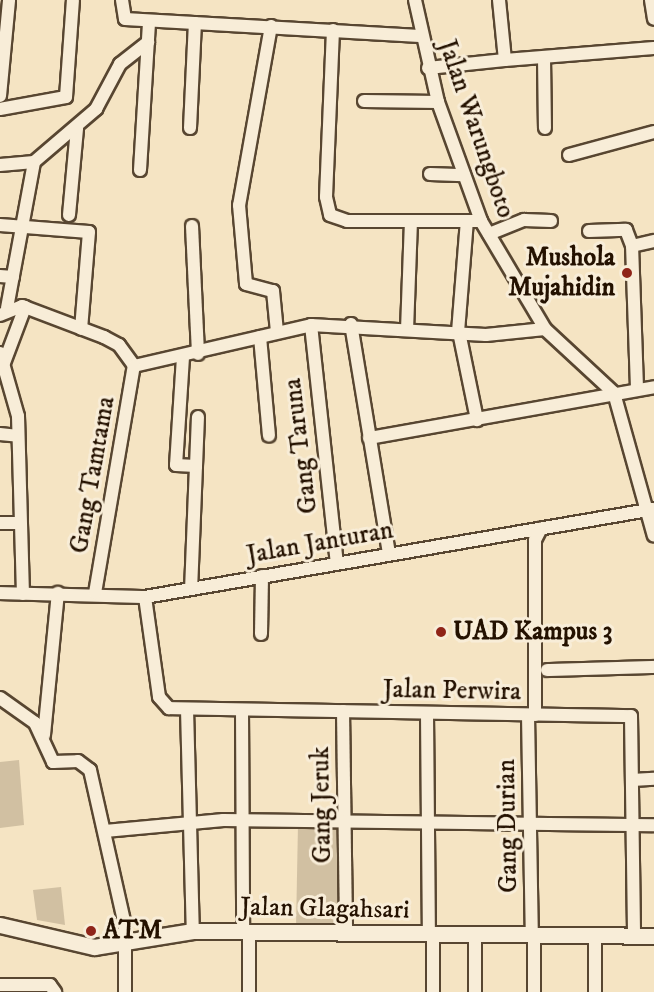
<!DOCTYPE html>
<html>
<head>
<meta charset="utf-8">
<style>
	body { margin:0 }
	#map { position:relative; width:654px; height:992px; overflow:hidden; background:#f5e4c3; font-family:"IM FELL DW Pica",serif }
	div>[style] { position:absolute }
	.green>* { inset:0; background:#d1c0a2 }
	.roads { filter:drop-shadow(2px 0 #584631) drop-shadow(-2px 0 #584631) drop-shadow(0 2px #584631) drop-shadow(0 -2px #584631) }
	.minor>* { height:12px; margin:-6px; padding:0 6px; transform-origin:6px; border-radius:6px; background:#f8edd8 }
	.tertiary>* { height:15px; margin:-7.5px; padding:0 7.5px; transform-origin:7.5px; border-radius:7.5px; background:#f8edd8 }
	.dots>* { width:16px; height:16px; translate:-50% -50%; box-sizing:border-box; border:3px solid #f8edd8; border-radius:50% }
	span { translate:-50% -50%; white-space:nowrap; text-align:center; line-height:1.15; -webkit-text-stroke:6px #f8edd8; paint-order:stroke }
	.street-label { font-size:26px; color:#241100 }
	.poi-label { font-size:26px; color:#241100; font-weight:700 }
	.right { translate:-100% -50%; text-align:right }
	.left { translate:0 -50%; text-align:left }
</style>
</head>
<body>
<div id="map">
	<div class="green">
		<div style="clip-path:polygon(19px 760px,24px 825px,0 828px,0 762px)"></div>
		<div style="clip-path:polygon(298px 824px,341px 825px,343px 923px,331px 928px,296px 928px)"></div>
		<div style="clip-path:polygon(61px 887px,65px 925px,37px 920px,33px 890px)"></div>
	</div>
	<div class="roads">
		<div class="minor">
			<div style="left:122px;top:0;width:19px;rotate:81deg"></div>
			<div style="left:125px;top:19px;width:295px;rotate:3.3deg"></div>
			<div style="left:415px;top:0;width:105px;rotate:77.3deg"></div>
			<div style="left:438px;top:102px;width:127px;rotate:70.1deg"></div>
			<div style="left:481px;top:221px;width:126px;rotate:59.3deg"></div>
			<div style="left:545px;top:329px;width:94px;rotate:42.8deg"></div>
			<div style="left:614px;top:393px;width:148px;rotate:74.4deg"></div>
			<div style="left:499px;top:0;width:60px;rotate:84.3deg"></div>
			<div style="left:505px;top:60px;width:149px;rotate:-4.6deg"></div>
			<div style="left:651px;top:0;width:19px;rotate:81deg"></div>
			<div style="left:271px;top:26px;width:182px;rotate:100.1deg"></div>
			<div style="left:239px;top:205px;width:79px;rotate:84.9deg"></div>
			<div style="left:246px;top:284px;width:28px;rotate:15deg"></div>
			<div style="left:273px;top:291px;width:41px;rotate:84.4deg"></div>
			<div style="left:333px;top:30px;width:167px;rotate:92.4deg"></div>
			<div style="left:326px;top:197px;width:18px;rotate:77deg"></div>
			<div style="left:330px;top:215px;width:18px;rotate:19deg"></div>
			<div style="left:347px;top:221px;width:134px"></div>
			<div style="left:544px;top:58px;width:70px;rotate:89.2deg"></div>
			<div style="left:428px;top:68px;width:77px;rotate:-5.9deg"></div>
			<div style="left:0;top:96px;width:96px;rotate:-84.6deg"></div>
			<div style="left:364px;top:101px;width:74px;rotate:0.8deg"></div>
			<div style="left:0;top:109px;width:67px;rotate:-10.3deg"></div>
			<div style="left:66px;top:97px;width:97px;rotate:-85.9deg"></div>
			<div style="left:190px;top:128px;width:105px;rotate:-87.3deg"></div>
			<div style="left:569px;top:155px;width:88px;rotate:-15.1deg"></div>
			<div style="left:0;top:165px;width:34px;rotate:-5deg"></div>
			<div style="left:140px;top:170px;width:149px;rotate:-86.5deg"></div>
			<div style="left:430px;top:174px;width:34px;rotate:2deg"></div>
			<div style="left:69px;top:215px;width:87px;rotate:-84.7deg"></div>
			<div style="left:0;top:225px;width:89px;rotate:4.5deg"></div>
			<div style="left:89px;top:232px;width:97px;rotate:94.7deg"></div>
			<div style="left:192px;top:226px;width:128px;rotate:87.3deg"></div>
			<div style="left:589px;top:231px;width:37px;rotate:-2deg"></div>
			<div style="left:626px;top:230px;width:17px;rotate:69deg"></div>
			<div style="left:489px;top:234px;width:38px;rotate:-22deg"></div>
			<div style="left:524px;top:220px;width:27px;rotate:2deg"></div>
			<div style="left:0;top:276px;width:13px;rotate:4deg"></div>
			<div style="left:7px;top:308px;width:148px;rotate:-79.5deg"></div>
			<div style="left:34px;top:162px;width:82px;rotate:-40.5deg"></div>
			<div style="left:96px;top:109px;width:51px;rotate:-61.9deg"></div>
			<div style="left:120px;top:64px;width:36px;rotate:-38deg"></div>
			<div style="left:0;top:315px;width:24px;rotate:-22deg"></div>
			<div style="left:22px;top:306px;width:88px;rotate:20.7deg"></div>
			<div style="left:104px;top:337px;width:17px;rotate:28deg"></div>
			<div style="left:119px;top:345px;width:26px;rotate:54deg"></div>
			<div style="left:134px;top:366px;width:182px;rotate:-13deg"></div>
			<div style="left:311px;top:325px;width:175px;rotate:3.3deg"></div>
			<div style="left:486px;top:335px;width:59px;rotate:-5.8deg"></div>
			<div style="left:351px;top:324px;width:233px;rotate:80.6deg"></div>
			<div style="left:311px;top:325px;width:239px;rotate:83.8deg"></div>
			<div style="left:407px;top:330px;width:107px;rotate:-87.9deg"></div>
			<div style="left:458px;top:332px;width:111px;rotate:-85.4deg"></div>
			<div style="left:459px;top:332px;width:90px;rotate:78.4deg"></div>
			<div style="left:260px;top:337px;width:99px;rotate:84.8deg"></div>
			<div style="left:0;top:353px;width:66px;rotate:74.1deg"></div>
			<div style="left:18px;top:416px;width:178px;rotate:88.4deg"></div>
			<div style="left:183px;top:357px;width:108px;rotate:93.7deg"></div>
			<div style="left:176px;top:465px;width:20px;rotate:3deg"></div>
			<div style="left:196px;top:466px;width:122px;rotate:92.3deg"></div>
			<div style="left:4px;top:363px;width:60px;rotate:-69.4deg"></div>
			<div style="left:637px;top:388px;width:142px;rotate:-92deg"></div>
			<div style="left:632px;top:246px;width:23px;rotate:-13deg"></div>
			<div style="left:0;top:434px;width:18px;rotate:6deg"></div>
			<div style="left:369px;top:438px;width:290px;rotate:-10.1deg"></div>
			<div style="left:196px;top:466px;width:49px;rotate:-87.7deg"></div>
			<div style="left:0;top:523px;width:19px"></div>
			<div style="left:0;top:593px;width:145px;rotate:1.6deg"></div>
			<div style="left:145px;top:597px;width:517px;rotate:-9.81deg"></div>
			<div style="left:95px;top:593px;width:230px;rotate:-80.3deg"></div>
			<div style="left:145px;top:597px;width:101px;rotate:82deg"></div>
			<div style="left:159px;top:697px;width:15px;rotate:48deg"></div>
			<div style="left:169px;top:708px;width:462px;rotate:1deg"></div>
			<div style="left:631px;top:716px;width:220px;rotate:89.2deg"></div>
			<div style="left:261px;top:634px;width:58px;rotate:-89deg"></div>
			<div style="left:547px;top:670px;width:107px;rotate:-1.6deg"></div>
			<div style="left:0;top:698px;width:43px;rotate:35.5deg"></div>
			<div style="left:35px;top:723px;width:43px;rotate:65.2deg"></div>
			<div style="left:53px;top:762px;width:25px;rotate:-2deg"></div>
			<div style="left:78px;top:761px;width:15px;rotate:37deg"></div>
			<div style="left:90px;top:770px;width:159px;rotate:77.3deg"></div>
			<div style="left:125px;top:925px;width:67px;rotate:90deg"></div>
			<div style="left:187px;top:709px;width:222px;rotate:88.5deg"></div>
			<div style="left:242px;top:711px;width:221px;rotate:89.7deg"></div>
			<div style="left:343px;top:711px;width:224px;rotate:89.2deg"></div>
			<div style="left:427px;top:714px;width:221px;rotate:89.5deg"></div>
			<div style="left:528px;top:715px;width:221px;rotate:89deg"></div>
			<div style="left:535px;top:715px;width:175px;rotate:-90deg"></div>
			<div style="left:535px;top:540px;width:13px;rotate:-63deg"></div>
			<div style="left:44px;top:735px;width:143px;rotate:-84.4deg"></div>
			<div style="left:632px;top:780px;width:22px;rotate:-3deg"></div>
			<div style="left:105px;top:831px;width:119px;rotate:-5.3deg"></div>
			<div style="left:223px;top:820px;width:431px;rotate:0.7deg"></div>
			<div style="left:433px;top:935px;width:57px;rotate:90deg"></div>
			<div style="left:475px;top:935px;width:57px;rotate:90deg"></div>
			<div style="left:0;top:985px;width:50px"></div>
			<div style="left:50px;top:985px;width:9px;rotate:54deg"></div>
			<div style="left:249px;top:992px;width:59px;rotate:-90deg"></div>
			<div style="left:534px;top:992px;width:56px;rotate:-90deg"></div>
			<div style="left:595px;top:992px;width:56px;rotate:-90deg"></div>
		</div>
		<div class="tertiary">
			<div style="left:0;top:925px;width:97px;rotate:13.2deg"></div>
			<div style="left:94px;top:947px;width:100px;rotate:-9.2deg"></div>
			<div style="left:193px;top:931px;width:461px;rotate:0.6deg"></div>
		</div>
	</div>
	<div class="dots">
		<div style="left:627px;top:273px;background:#8f2418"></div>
		<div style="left:441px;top:632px;background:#8f2418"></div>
		<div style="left:91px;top:931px;background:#8f2418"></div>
	</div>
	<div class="street-label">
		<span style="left:476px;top:129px;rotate:71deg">Jalan Warungboto</span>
		<span style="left:301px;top:446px;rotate:-97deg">Gang Taruna</span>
		<span style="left:93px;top:475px;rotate:-80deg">Gang Tamtama</span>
		<span style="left:320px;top:543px;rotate:-10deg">Jalan Janturan</span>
		<span style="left:452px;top:691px;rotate:1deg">Jalan Perwira</span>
		<span style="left:322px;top:805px;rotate:-91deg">Gang Jeruk</span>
		<span style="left:508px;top:826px;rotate:-91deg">Gang Durian</span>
		<span style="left:325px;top:909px;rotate:1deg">Jalan Glagahsari</span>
	</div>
	<div class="poi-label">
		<span class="right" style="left:615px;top:273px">Mushola<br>Mujahidin</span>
		<span class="left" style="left:453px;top:632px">UAD Kampus 3</span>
		<span class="left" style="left:103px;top:931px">ATM</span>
	</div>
</div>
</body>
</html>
